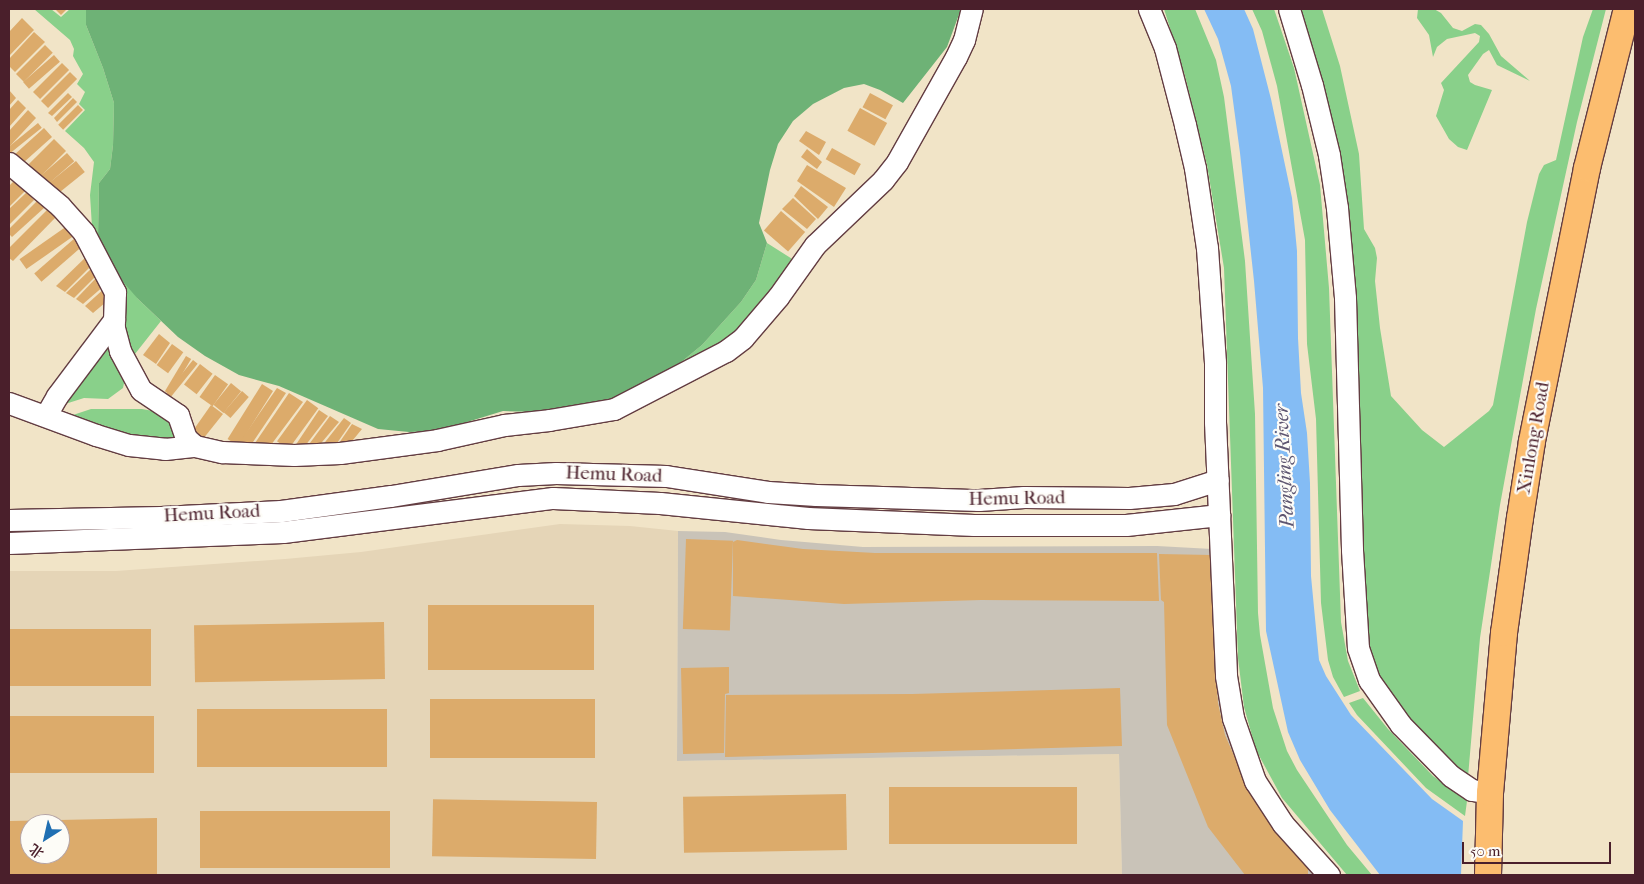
<!DOCTYPE html>
<html>
<head>
<meta charset="utf-8">
<style>
	body { margin:0 }
	#map { position:relative; width:1644px; height:884px; overflow:hidden; background:#f1e4c7; font-family:"IM FELL French Canon","Noto Serif SC",serif }
	div>[style] { position:absolute }
	.built>* { inset:0; background:#e5d5b7 }
	.industrial>* { inset:0; background:#c9c3b8 }
	.green>* { inset:0; background:#89d08a }
	.forest>* { inset:0; background:#6eb276 }
	.water>* { inset:0; background:#84bcf4 }
	.building>* { inset:0; background:#dcab6b; transform-origin:0 0 }
	.roads { filter:drop-shadow(1px 0 #633d42) drop-shadow(-1px 0 #633d42) drop-shadow(0 1px #633d42) drop-shadow(0 -1px #633d42) }
	.minor>* { height:21px; margin:-10.5px; padding:0 10.5px; transform-origin:10.5px; border-radius:10.5px; background:#fff }
	.major>* { height:26px; margin:-13px; padding:0 13px; transform-origin:13px; border-radius:13px; background:#fcbd6f }
	span { translate:-50% -50%; white-space:nowrap; text-align:center; line-height:1.15; -webkit-text-stroke:4.5px #fdfcf7; paint-order:stroke }
	.street-label { font-size:19px; color:#4a1f2b }
	.water-label { font-size:20px; color:#5e5671; font-style:italic }
	.frame { position:absolute; inset:0; border:10px solid #4a1f2b; pointer-events:none }
	.north { position:absolute; left:20px; top:814px; width:50px; height:50px; box-sizing:border-box; background:#fdfcf7; border:1px solid #b5a4a5; border-radius:50%; rotate:215deg; font-size:14px; font-weight:700; line-height:20px; text-align:center; color:#4a1f2b }
	.north::after { content:''; display:block; margin:auto; width:18px; height:22px; background:#1f6fb2; clip-path:polygon(50% 0,100% 100%,50% 72%,0 100%) }
	.scale { position:absolute; left:1462px; top:842px; width:149px; height:22px; box-sizing:border-box; border:2px solid #4a1f2b; border-top:0; padding-left:6px; font-size:15px; line-height:18px; white-space:nowrap; color:#4a1f2b; -webkit-text-stroke:4px #fdfcf7; paint-order:stroke }
</style>
</head>
<body>
<div id="map">
	<div class="built">
		<div style="clip-path:polygon(evenodd,560px 524px,630px 526px,678px 531px,677px 761px,1119px 754px,1122px 875px,9px 875px,9px 571px,116px 571px,285px 559px,361px 552px,560px 524px,30px 824px,60px 824px,60px 854px,30px 854px,30px 824px)"></div>
	</div>
	<div class="industrial">
		<div style="clip-path:polygon(678px 531px,725px 532px,781px 540px,863px 547px,1157px 546px,1212px 549px,1221px 702px,1320px 875px,1122px 875px,1119px 754px,677px 761px)"></div>
	</div>
	<div class="green">
		<div style="clip-path:polygon(34px 9px,51px 9px,61px 17px,70px 9px,86px 9px,86px 25px,103px 68px,114px 103px,113px 145px,110px 169px,99px 183px,98px 237px,138px 299px,161px 321px,131px 359px,92px 227px,90px 195px,94px 162px,84px 148px,65px 131px,85px 110px,79px 104px,85px 92px,77px 84px,83px 74px,73px 56px,74px 49px,70px 40px)"></div>
		<div style="clip-path:polygon(1164px 9px,1195px 9px,1216px 60px,1224px 97px,1245px 261px,1255px 414px,1258px 613px,1260px 635px,1273px 708px,1287px 751px,1297px 770px,1347px 845px,1372px 875px,1347px 875px,1282px 798px,1256px 750px,1244px 707px,1238px 658px,1224px 268px,1207px 165px,1185px 76px)"></div>
		<div style="clip-path:polygon(1252px 9px,1274px 9px,1294px 68px,1320px 185px,1329px 288px,1341px 622px,1348px 661px,1360px 691px,1344px 697px,1333px 677px,1328px 660px,1321px 603px,1316px 419px,1307px 344px,1305px 240px,1277px 86px,1262px 31px)"></div>
		<div style="clip-path:polygon(1297px 9px,1322px 9px,1340px 66px,1359px 154px,1364px 229px,1375px 248px,1377px 258px,1375px 281px,1380px 328px,1391px 396px,1422px 430px,1444px 447px,1489px 411px,1493px 405px,1527px 222px,1539px 174px,1544px 165px,1556px 160px,1583px 37px,1593px 9px,1606px 9px,1577px 122px,1536px 309px,1500px 505px,1480px 638px,1468px 777px,1409px 721px,1375px 671px,1366px 643px,1357px 404px)"></div>
		<div style="clip-path:polygon(1418px 9px,1434px 9px,1441px 13px,1453px 28px,1462px 31px,1475px 24px,1481px 25px,1489px 34px,1501px 56px,1530px 81px,1497px 65px,1489px 50px,1483px 54px,1468px 75px,1470px 82px,1475px 85px,1492px 90px,1467px 150px,1458px 147px,1449px 139px,1436px 116px,1444px 90px,1441px 83px,1479px 42px,1480px 36px,1475px 33px,1447px 39px,1437px 47px,1433px 57px,1429px 35px,1417px 18px)"></div>
		<div style="clip-path:polygon(767px 243px,797px 262px,733px 336px,680px 363px,702px 345px,741px 302px,756px 280px)"></div>
		<div style="clip-path:polygon(109px 337px,125px 378px,123px 388px,108px 399px,84px 398px,62px 405px)"></div>
		<div style="clip-path:polygon(91px 409px,142px 409px,164px 413px,172px 418px,175px 438px,161px 443px,73px 420px,73px 415px)"></div>
		<div style="clip-path:polygon(1363px 698px,1388px 729px,1433px 776px,1467px 801px,1465px 816px,1426px 788px,1357px 715px,1349px 703px)"></div>
	</div>
	<div class="forest">
		<div style="clip-path:polygon(86px 9px,961px 9px,947px 47px,903px 103px,880px 90px,864px 84px,844px 88px,813px 104px,793px 121px,778px 144px,770px 170px,759px 223px,767px 243px,756px 280px,741px 302px,702px 345px,680px 363px,616px 399px,536px 412px,503px 411px,438px 431px,409px 432px,378px 429px,279px 386px,239px 375px,205px 356px,178px 337px,138px 299px,118px 276px,98px 237px,99px 183px,110px 169px,113px 145px,114px 103px,103px 68px,86px 25px)"></div>
	</div>
	<div class="water">
		<div style="clip-path:polygon(1204px 9px,1244px 9px,1253px 29px,1271px 99px,1292px 198px,1297px 251px,1298px 338px,1301px 393px,1307px 433px,1310px 483px,1311px 576px,1319px 660px,1326px 676px,1351px 715px,1432px 799px,1463px 821px,1461px 875px,1380px 875px,1330px 810px,1300px 760px,1288px 732px,1266px 631px,1263px 388px,1254px 281px,1240px 153px,1231px 86px,1218px 39px)"></div>
	</div>
	<div class="building">
		<div style="clip-path:polygon(55px 9px,67px 9px,61px 15px)"></div>
		<div style="clip-path:polygon(22px 18px,34px 30px,9px 56px,9px 32px)"></div>
		<div style="clip-path:polygon(34px 32px,45px 42px,15px 72px,9px 66px,9px 59px)"></div>
		<div style="left:45px;top:45px;width:11px;height:41px;rotate:45deg"></div>
		<div style="left:54px;top:55px;width:9px;height:41px;rotate:49deg"></div>
		<div style="left:62px;top:63px;width:10px;height:41px;rotate:45deg"></div>
		<div style="left:70px;top:72px;width:10px;height:41px;rotate:45deg"></div>
		<div style="clip-path:polygon(9px 90px,16px 98px,9px 106px)"></div>
		<div style="clip-path:polygon(68px 93px,72px 97px,52px 116px,48px 113px)"></div>
		<div style="left:870px;top:93px;width:26px;height:16px;rotate:28deg"></div>
		<div style="clip-path:polygon(73px 98px,77px 102px,57px 122px,54px 118px)"></div>
		<div style="clip-path:polygon(18px 100px,26px 108px,9px 127px,9px 110px)"></div>
		<div style="left:78px;top:105px;width:7px;height:28px;rotate:45deg"></div>
		<div style="left:860px;top:108px;width:31px;height:26px;rotate:29deg"></div>
		<div style="clip-path:polygon(28px 110px,36px 118px,9px 147px,9px 131px)"></div>
		<div style="left:38px;top:123px;width:6px;height:40px;rotate:51deg"></div>
		<div style="left:44px;top:128px;width:12px;height:41px;rotate:48deg"></div>
		<div style="clip-path:polygon(806px 131px,826px 142px,819px 155px,799px 141px)"></div>
		<div style="left:54px;top:139px;width:17px;height:40px;rotate:45deg"></div>
		<div style="left:832px;top:148px;width:33px;height:13px;rotate:29deg"></div>
		<div style="clip-path:polygon(807px 149px,822px 162px,817px 169px,801px 157px)"></div>
		<div style="left:67px;top:153px;width:11px;height:36px;rotate:49deg"></div>
		<div style="left:76px;top:161px;width:14px;height:36px;rotate:51deg"></div>
		<div style="clip-path:polygon(807px 165px,846px 188px,834px 207px,797px 181px)"></div>
		<div style="clip-path:polygon(15px 180px,25px 191px,9px 207px,9px 186px)"></div>
		<div style="clip-path:polygon(801px 186px,828px 207px,818px 219px,794px 196px)"></div>
		<div style="clip-path:polygon(27px 192px,34px 200px,9px 225px,9px 209px)"></div>
		<div style="clip-path:polygon(793px 198px,816px 219px,807px 229px,782px 209px)"></div>
		<div style="clip-path:polygon(38px 200px,44px 208px,12px 237px,9px 234px,9px 229px)"></div>
		<div style="clip-path:polygon(49px 208px,56px 217px,13px 261px,9px 258px,9px 248px)"></div>
		<div style="left:781px;top:211px;width:32px;height:26px;rotate:41deg"></div>
		<div style="left:67px;top:226px;width:12px;height:58px;rotate:55deg"></div>
		<div style="left:75px;top:238px;width:11px;height:54px;rotate:49deg"></div>
		<div style="clip-path:polygon(88px 255px,93px 264px,65px 292px,56px 286px)"></div>
		<div style="clip-path:polygon(94px 266px,98px 274px,74px 298px,66px 293px)"></div>
		<div style="clip-path:polygon(98px 276px,105px 285px,83px 304px,76px 299px)"></div>
		<div style="clip-path:polygon(106px 287px,112px 297px,93px 313px,85px 306px)"></div>
		<div style="clip-path:polygon(159px 334px,170px 343px,156px 364px,143px 355px)"></div>
		<div style="left:172px;top:344px;width:14px;height:26px;rotate:36deg"></div>
		<div style="left:186px;top:356px;width:6px;height:41px;rotate:31deg"></div>
		<div style="left:193px;top:360px;width:6px;height:43px;rotate:39deg"></div>
		<div style="left:200px;top:364px;width:16px;height:26px;rotate:38deg"></div>
		<div style="left:215px;top:375px;width:16px;height:27px;rotate:35deg"></div>
		<div style="left:231px;top:383px;width:13px;height:28px;rotate:39deg"></div>
		<div style="left:262px;top:384px;width:13px;height:65px;rotate:32deg"></div>
		<div style="clip-path:polygon(277px 388px,286px 393px,251px 445px,239px 443px)"></div>
		<div style="left:242px;top:391px;width:9px;height:28px;rotate:41deg"></div>
		<div style="clip-path:polygon(289px 393px,303px 402px,268px 449px,253px 446px)"></div>
		<div style="left:307px;top:400px;width:14px;height:51px;rotate:36deg"></div>
		<div style="clip-path:polygon(211px 405px,223px 414px,203px 439px,192px 432px)"></div>
		<div style="clip-path:polygon(319px 410px,328px 416px,305px 446px,295px 446px)"></div>
		<div style="clip-path:polygon(330px 416px,339px 422px,317px 448px,307px 447px)"></div>
		<div style="clip-path:polygon(344px 418px,351px 423px,335px 446px,322px 446px)"></div>
		<div style="clip-path:polygon(352px 424px,362px 429px,348px 446px,337px 446px)"></div>
		<div style="left:686px;top:539px;width:47px;height:90px;rotate:2deg"></div>
		<div style="clip-path:polygon(737px 540px,803px 549px,875px 553px,1157px 553px,1159px 601px,981px 600px,844px 604px,733px 596px,733px 542px)"></div>
		<div style="clip-path:polygon(1159px 554px,1212px 555px,1214px 650px,1218px 703px,1225px 735px,1253px 799px,1271px 824px,1308px 864px,1308px 875px,1245px 875px,1208px 827px,1167px 725px,1164px 602px,1161px 600px)"></div>
		<div style="left:594px;top:605px;width:65px;height:166px;rotate:90deg"></div>
		<div style="left:384px;top:622px;width:57px;height:190px;rotate:89deg"></div>
		<div style="left:151px;top:629px;width:57px;height:142px;rotate:90deg"></div>
		<div style="clip-path:polygon(729px 667px,729px 693px,725px 694px,724px 753px,683px 754px,681px 668px)"></div>
		<div style="clip-path:polygon(1120px 688px,1122px 746px,725px 757px,726px 695px,912px 694px)"></div>
		<div style="left:595px;top:699px;width:59px;height:165px;rotate:90deg"></div>
		<div style="left:387px;top:709px;width:58px;height:190px;rotate:90deg"></div>
		<div style="left:154px;top:716px;width:57px;height:145px;rotate:90deg"></div>
		<div style="left:1077px;top:787px;width:57px;height:188px;rotate:90deg"></div>
		<div style="left:846px;top:794px;width:56px;height:163px;rotate:89deg"></div>
		<div style="left:597px;top:802px;width:57px;height:164px;rotate:91deg"></div>
		<div style="left:390px;top:811px;width:57px;height:190px;rotate:90deg"></div>
		<div style="clip-path:polygon(evenodd,157px 818px,157px 875px,9px 875px,9px 821px,157px 818px,30px 824px,60px 824px,60px 854px,30px 854px,30px 824px)"></div>
	</div>
	<div class="roads">
		<div class="minor">
			<div style="left:1149px;top:9px;width:42px;rotate:67.7deg"></div>
			<div style="left:1165px;top:48px;width:80px;rotate:75.4deg"></div>
			<div style="left:1185px;top:125px;width:44px;rotate:76.9deg"></div>
			<div style="left:1195px;top:168px;width:81px;rotate:81.5deg"></div>
			<div style="left:1207px;top:248px;width:114px;rotate:86deg"></div>
			<div style="left:1215px;top:362px;width:60px;rotate:90deg"></div>
			<div style="left:1215px;top:422px;width:254px;rotate:87.5deg"></div>
			<div style="left:1226px;top:676px;width:43px;rotate:80.5deg"></div>
			<div style="left:1233px;top:718px;width:67px;rotate:70.8deg"></div>
			<div style="left:1255px;top:781px;width:51px;rotate:56.9deg"></div>
			<div style="left:1283px;top:824px;width:69px;rotate:48deg"></div>
			<div style="left:1289px;top:9px;width:79px;rotate:73.2deg"></div>
			<div style="left:1312px;top:85px;width:72px;rotate:76.3deg"></div>
			<div style="left:1329px;top:155px;width:54px;rotate:81.4deg"></div>
			<div style="left:1337px;top:208px;width:90px;rotate:84.9deg"></div>
			<div style="left:1345px;top:298px;width:252px;rotate:88.4deg"></div>
			<div style="left:1352px;top:550px;width:98px;rotate:86.5deg"></div>
			<div style="left:1358px;top:648px;width:34px;rotate:71deg"></div>
			<div style="left:1369px;top:680px;width:55px;rotate:54.6deg"></div>
			<div style="left:1401px;top:725px;width:71px;rotate:45.6deg"></div>
			<div style="left:1451px;top:776px;width:25px;rotate:34deg"></div>
			<div style="left:1472px;top:790px;width:18px;rotate:9deg"></div>
			<div style="left:9px;top:163px;width:67px;rotate:40.1deg"></div>
			<div style="left:60px;top:206px;width:36px;rotate:48deg"></div>
			<div style="left:84px;top:233px;width:67px;rotate:62.3deg"></div>
			<div style="left:115px;top:292px;width:36px;rotate:92deg"></div>
			<div style="left:114px;top:328px;width:24px;rotate:75deg"></div>
			<div style="left:120px;top:351px;width:44px;rotate:61.7deg"></div>
			<div style="left:141px;top:390px;width:45px;rotate:34deg"></div>
			<div style="left:178px;top:415px;width:24px;rotate:71deg"></div>
			<div style="left:186px;top:438px;width:12px;rotate:42deg"></div>
			<div style="left:195px;top:446px;width:28px;rotate:13deg"></div>
			<div style="left:222px;top:452px;width:72px;rotate:2.4deg"></div>
			<div style="left:294px;top:455px;width:46px;rotate:-2.5deg"></div>
			<div style="left:340px;top:453px;width:98px;rotate:-7.6deg"></div>
			<div style="left:437px;top:440px;width:69px;rotate:-12.6deg"></div>
			<div style="left:504px;top:425px;width:45px;rotate:-6.3deg"></div>
			<div style="left:549px;top:420px;width:66px;rotate:-9.6deg"></div>
			<div style="left:614px;top:409px;width:126px;rotate:-27.4deg"></div>
			<div style="left:726px;top:351px;width:21px;rotate:-37deg"></div>
			<div style="left:743px;top:338px;width:54px;rotate:-49.5deg"></div>
			<div style="left:778px;top:297px;width:64px;rotate:-54.6deg"></div>
			<div style="left:815px;top:245px;width:94px;rotate:-43.7deg"></div>
			<div style="left:883px;top:180px;width:23px;rotate:-52deg"></div>
			<div style="left:897px;top:162px;width:120px;rotate:-60.7deg"></div>
			<div style="left:956px;top:57px;width:19px;rotate:-65deg"></div>
			<div style="left:964px;top:40px;width:32px;rotate:-76deg"></div>
			<div style="left:9px;top:403px;width:93px;rotate:20.2deg"></div>
			<div style="left:96px;top:435px;width:34px;rotate:17deg"></div>
			<div style="left:129px;top:445px;width:36px;rotate:6deg"></div>
			<div style="left:165px;top:449px;width:30px;rotate:-6deg"></div>
			<div style="left:46px;top:415px;width:22px;rotate:-60deg"></div>
			<div style="left:57px;top:396px;width:95px;rotate:-53.1deg"></div>
			<div style="left:9px;top:520px;width:152px;rotate:-1.1deg"></div>
			<div style="left:161px;top:517px;width:120px;rotate:-2.9deg"></div>
			<div style="left:281px;top:511px;width:111px;rotate:-7.8deg"></div>
			<div style="left:391px;top:496px;width:129px;rotate:-9.4deg"></div>
			<div style="left:518px;top:475px;width:38px;rotate:-3deg"></div>
			<div style="left:556px;top:473px;width:110px;rotate:1.6deg"></div>
			<div style="left:666px;top:476px;width:103px;rotate:8.9deg"></div>
			<div style="left:768px;top:492px;width:48px;rotate:3.6deg"></div>
			<div style="left:816px;top:495px;width:163px;rotate:1.8deg"></div>
			<div style="left:979px;top:500px;width:45px;rotate:-3.8deg"></div>
			<div style="left:1024px;top:497px;width:105px;rotate:0.5deg"></div>
			<div style="left:1129px;top:498px;width:45px;rotate:-5.1deg"></div>
			<div style="left:1174px;top:494px;width:46px;rotate:-17.7deg"></div>
			<div style="left:9px;top:543px;width:274px;rotate:-2.3deg"></div>
			<div style="left:283px;top:532px;width:272px;rotate:-7.2deg"></div>
			<div style="left:553px;top:498px;width:107px;rotate:2.7deg"></div>
			<div style="left:660px;top:503px;width:149px;rotate:5.8deg"></div>
			<div style="left:808px;top:518px;width:166px;rotate:2.4deg"></div>
			<div style="left:974px;top:525px;width:152px"></div>
			<div style="left:1126px;top:525px;width:94px;rotate:-6.1deg"></div>
		</div>
		<div class="major">
			<div style="left:1488px;top:875px;width:82px;rotate:-88.6deg"></div>
			<div style="left:1490px;top:793px;width:161px;rotate:-85deg"></div>
			<div style="left:1504px;top:633px;width:116px;rotate:-82.1deg"></div>
			<div style="left:1520px;top:518px;width:78px;rotate:-81.1deg"></div>
			<div style="left:1532px;top:441px;width:278px;rotate:-78.6deg"></div>
			<div style="left:1587px;top:168px;width:164px;rotate:-75.9deg"></div>
		</div>
	</div>
	<div class="street-label">
		<span style="left:1534px;top:438px;rotate:-80deg">Xinlong Road</span>
		<span style="left:614px;top:475px;rotate:2deg">Hemu Road</span>
		<span style="left:1017px;top:499px;rotate:-1deg">Hemu Road</span>
		<span style="left:212px;top:514px;rotate:-3deg">Hemu Road</span>
	</div>
	<div class="water-label">
		<span style="left:1284px;top:466px;rotate:-93deg">Pangling River</span>
	</div>
	<div class="frame"></div>
	<div class="north">北</div>
	<div class="scale">50 m</div>
</div>
</body>
</html>
